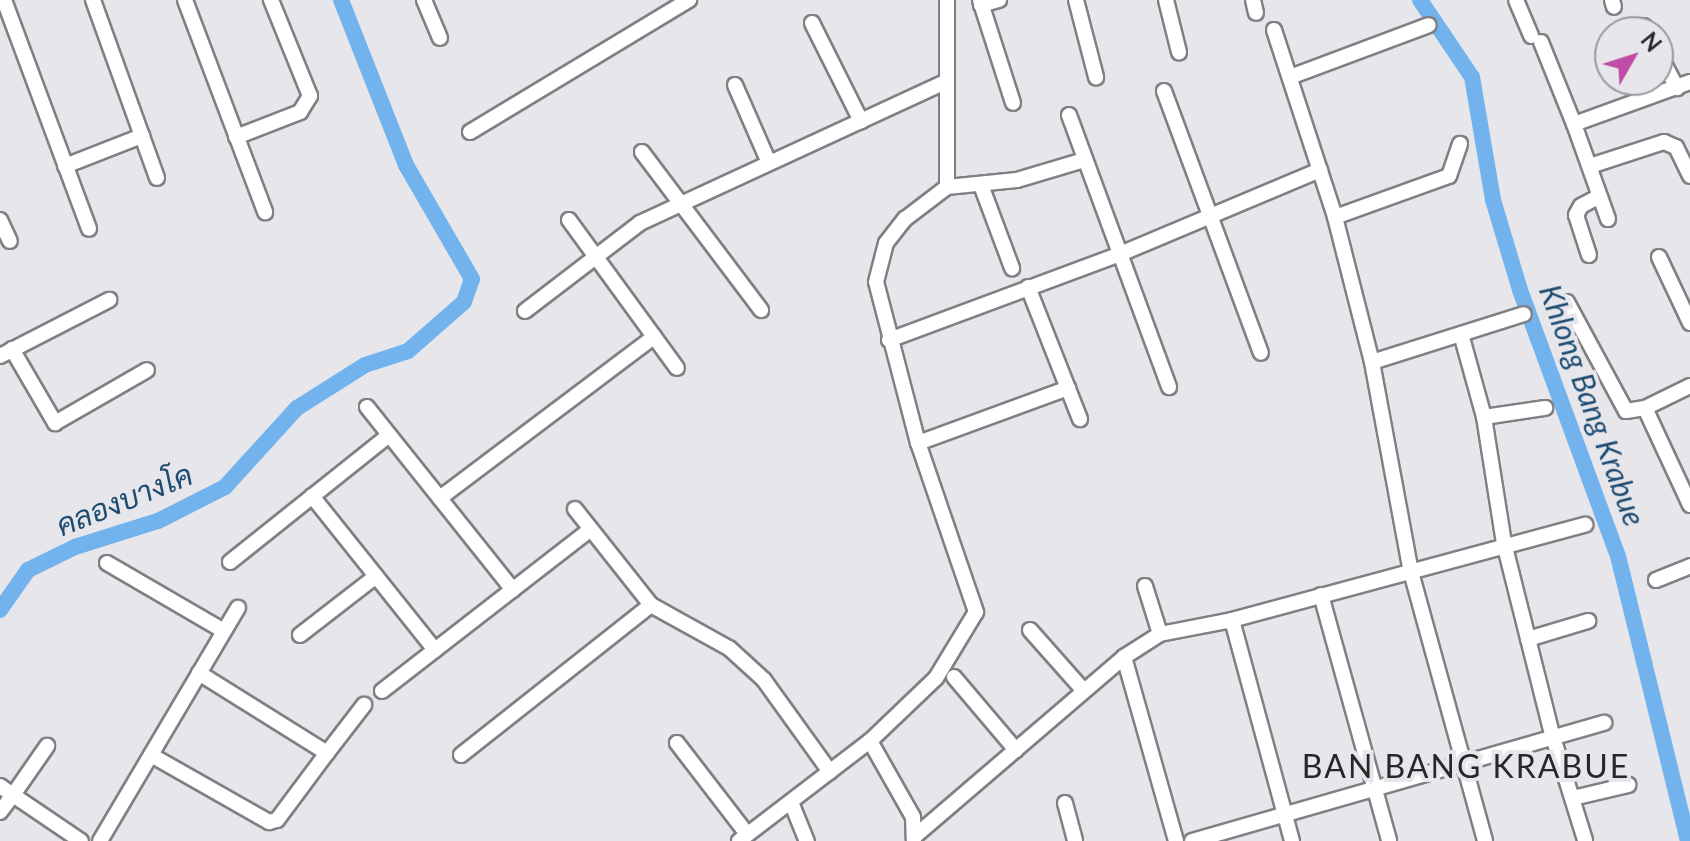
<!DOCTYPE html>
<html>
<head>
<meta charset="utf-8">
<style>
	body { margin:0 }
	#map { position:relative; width:1690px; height:841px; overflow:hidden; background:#e7e7eb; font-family:Lato,Sarabun,sans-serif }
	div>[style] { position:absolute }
	.canal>* { height:16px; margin:-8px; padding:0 8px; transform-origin:8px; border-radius:8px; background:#72b3ed }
	.roads { filter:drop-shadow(2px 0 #808084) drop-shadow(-2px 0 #808084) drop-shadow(0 2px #808084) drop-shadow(0 -2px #808084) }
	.minor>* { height:14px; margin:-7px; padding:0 7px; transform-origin:7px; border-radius:7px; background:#fff }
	span { translate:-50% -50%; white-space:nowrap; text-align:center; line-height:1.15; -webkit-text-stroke:8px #e7e7eb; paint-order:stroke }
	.water-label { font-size:30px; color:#1e4c73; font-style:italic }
	.quarter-label { font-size:32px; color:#262728; letter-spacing:2px }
	.north { position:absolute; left:1594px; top:16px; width:80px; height:80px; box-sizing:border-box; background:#e7e7eb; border:2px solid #9a9a9d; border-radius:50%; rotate:51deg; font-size:22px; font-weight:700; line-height:32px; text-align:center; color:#262728 }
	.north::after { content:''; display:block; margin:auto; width:28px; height:36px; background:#bf4ca6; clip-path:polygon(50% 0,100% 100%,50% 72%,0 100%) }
</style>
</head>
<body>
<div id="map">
	<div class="canal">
		<div style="left:1420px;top:0;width:93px;rotate:56deg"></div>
		<div style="left:1472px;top:77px;width:125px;rotate:80.3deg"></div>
		<div style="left:1493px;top:200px;width:94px;rotate:73.3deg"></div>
		<div style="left:1520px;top:290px;width:283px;rotate:69.8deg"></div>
		<div style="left:1618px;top:556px;width:293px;rotate:76.2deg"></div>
		<div style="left:0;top:610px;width:49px;rotate:-55deg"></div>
		<div style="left:28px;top:570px;width:52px;rotate:-26.1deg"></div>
		<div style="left:75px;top:547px;width:87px;rotate:-17.4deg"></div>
		<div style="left:158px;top:521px;width:75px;rotate:-26.9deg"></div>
		<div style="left:225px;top:487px;width:107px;rotate:-47.7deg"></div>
		<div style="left:297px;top:408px;width:80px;rotate:-32.3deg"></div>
		<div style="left:365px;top:365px;width:45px;rotate:-18deg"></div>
		<div style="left:408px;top:351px;width:74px;rotate:-41.2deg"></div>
		<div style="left:464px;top:302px;width:24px;rotate:-71deg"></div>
		<div style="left:472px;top:279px;width:132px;rotate:-120.1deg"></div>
		<div style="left:406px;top:165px;width:177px;rotate:-111.5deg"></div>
	</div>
	<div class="roads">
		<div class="minor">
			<div style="left:4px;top:0;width:244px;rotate:69.6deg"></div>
			<div style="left:93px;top:0;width:189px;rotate:70.2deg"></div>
			<div style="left:185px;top:0;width:227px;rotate:69.3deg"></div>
			<div style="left:424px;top:0;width:41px;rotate:67.2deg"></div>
			<div style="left:980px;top:0;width:108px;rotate:72.2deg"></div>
			<div style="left:1076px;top:0;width:80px;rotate:75.4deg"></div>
			<div style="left:1166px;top:0;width:54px;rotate:76deg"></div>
			<div style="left:1253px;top:0;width:13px;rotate:77deg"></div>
			<div style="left:1516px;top:0;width:39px;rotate:67deg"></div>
			<div style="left:1612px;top:0;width:7px;rotate:74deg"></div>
			<div style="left:981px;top:5px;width:19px;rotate:-16deg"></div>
			<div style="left:812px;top:23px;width:110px;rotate:63.4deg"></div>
			<div style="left:1644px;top:26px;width:7px;rotate:56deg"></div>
			<div style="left:1274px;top:30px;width:197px;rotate:71.9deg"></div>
			<div style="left:1335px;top:217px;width:150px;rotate:75.7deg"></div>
			<div style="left:1372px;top:362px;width:214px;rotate:79.5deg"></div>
			<div style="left:1411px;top:572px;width:279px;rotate:74.6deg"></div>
			<div style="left:1541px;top:42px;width:88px;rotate:68.1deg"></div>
			<div style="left:1574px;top:124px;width:123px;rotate:-19.9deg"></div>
			<div style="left:1658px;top:52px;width:41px;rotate:62.2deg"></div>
			<div style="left:1290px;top:77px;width:148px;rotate:-20.5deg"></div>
			<div style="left:735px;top:85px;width:85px;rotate:66.4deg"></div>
			<div style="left:1164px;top:91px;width:279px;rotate:69.7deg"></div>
			<div style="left:1069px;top:115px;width:290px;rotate:69.8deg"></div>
			<div style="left:1574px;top:124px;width:101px;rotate:70.3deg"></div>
			<div style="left:470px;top:132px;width:256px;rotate:-31.1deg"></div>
			<div style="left:236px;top:137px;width:69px;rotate:-21.3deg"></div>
			<div style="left:300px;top:112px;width:19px;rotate:-58deg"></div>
			<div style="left:310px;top:96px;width:104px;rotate:-112.1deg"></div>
			<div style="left:642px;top:152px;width:198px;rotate:53deg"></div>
			<div style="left:65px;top:166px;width:83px;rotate:-21.3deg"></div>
			<div style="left:1590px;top:166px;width:78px;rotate:-18deg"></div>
			<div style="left:1664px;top:142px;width:13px;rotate:23deg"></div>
			<div style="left:1676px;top:147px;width:32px;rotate:64deg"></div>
			<div style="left:981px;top:185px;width:89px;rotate:69.5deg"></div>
			<div style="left:947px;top:187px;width:70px;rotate:-5.7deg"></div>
			<div style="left:1017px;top:180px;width:70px;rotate:-16.6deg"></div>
			<div style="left:1335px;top:217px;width:121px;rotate:-19.8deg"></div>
			<div style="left:1449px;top:176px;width:34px;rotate:-71deg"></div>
			<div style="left:0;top:220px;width:23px;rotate:65deg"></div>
			<div style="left:569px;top:220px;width:183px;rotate:53.9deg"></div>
			<div style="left:1589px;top:255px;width:42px;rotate:-108deg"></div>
			<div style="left:1576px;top:215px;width:10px;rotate:-61deg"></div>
			<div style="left:1581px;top:206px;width:21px;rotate:-28deg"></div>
			<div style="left:1659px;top:257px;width:73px;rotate:64.8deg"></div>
			<div style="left:1028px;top:287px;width:142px;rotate:68.5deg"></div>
			<div style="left:1567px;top:302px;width:124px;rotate:61.6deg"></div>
			<div style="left:1626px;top:411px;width:19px;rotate:-9deg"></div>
			<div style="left:1645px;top:408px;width:50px;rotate:-26.1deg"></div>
			<div style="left:525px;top:311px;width:145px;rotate:-37.4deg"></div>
			<div style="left:640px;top:223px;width:336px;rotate:-24.8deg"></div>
			<div style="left:1461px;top:334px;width:86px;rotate:74.5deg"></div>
			<div style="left:1484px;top:417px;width:128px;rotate:81deg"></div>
			<div style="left:1504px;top:543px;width:197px;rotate:75.9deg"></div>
			<div style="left:1552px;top:734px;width:111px;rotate:72.7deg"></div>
			<div style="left:889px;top:340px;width:246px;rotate:-20.4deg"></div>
			<div style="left:1120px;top:254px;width:217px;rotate:-22.8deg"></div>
			<div style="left:12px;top:349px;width:86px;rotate:59.8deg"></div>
			<div style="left:55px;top:423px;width:106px;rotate:-29.9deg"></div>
			<div style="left:0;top:356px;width:123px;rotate:-27.2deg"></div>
			<div style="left:1372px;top:362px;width:159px;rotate:-17.5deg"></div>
			<div style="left:367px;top:407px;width:234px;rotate:51.4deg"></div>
			<div style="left:1645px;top:408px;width:107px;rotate:65.1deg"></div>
			<div style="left:1484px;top:417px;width:62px;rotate:-8.4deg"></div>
			<div style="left:918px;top:443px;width:160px;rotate:-20.1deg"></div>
			<div style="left:312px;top:496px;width:197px;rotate:51.4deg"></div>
			<div style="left:440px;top:498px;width:268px;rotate:-37deg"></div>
			<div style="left:575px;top:509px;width:122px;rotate:51.6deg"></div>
			<div style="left:651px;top:605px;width:89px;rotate:28.9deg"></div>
			<div style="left:729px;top:648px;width:47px;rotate:42.4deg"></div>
			<div style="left:764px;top:680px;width:113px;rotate:54.3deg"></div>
			<div style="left:230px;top:562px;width:203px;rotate:-38.6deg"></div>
			<div style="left:107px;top:563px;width:135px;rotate:30.2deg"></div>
			<div style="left:1656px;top:580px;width:37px;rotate:-22deg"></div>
			<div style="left:1145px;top:586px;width:50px;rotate:72.6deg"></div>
			<div style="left:1321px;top:595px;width:255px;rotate:74.5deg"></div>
			<div style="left:1232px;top:620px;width:229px;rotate:74.8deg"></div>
			<div style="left:1030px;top:630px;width:81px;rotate:48.5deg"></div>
			<div style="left:300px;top:635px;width:96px;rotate:-37.8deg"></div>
			<div style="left:1528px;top:639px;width:63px;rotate:-16.7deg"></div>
			<div style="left:1124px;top:657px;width:191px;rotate:74.2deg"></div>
			<div style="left:954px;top:677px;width:96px;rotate:49.7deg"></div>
			<div style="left:382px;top:691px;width:264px;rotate:-37.8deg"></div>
			<div style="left:870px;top:741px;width:87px;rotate:60.5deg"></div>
			<div style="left:913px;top:817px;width:24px;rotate:88deg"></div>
			<div style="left:677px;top:743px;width:115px;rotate:52.4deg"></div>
			<div style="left:327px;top:753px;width:61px;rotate:-52.4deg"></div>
			<div style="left:151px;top:755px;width:136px;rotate:29.6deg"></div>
			<div style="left:269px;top:822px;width:8px;rotate:-14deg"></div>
			<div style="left:277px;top:820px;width:84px;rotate:-53.3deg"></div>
			<div style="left:327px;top:753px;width:151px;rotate:-148deg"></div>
			<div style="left:461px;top:755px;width:242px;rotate:-38.3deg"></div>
			<div style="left:0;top:786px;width:16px;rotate:35deg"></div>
			<div style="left:13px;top:795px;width:60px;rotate:-55.2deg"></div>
			<div style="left:1573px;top:798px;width:57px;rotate:-13.3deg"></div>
			<div style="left:1065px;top:803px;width:39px;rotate:75deg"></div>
			<div style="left:793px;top:807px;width:37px;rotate:68deg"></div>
			<div style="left:0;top:812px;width:21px;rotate:-53deg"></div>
			<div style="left:13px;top:795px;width:82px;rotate:34.1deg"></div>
			<div style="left:914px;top:837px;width:277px;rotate:-40.6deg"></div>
			<div style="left:1124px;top:657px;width:43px;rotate:-32.6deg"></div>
			<div style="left:1160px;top:634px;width:73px;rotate:-11deg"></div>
			<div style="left:1232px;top:620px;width:366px;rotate:-15.1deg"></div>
			<div style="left:100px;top:841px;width:271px;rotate:-59.4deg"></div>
			<div style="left:739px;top:841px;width:165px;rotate:-37.4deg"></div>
			<div style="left:870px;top:741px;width:91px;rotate:-43.7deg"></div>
			<div style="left:936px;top:678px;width:77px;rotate:-58.8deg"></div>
			<div style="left:976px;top:612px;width:179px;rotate:-108.9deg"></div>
			<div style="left:918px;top:443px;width:166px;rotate:-104.6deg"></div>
			<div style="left:876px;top:282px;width:40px;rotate:-75.6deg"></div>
			<div style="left:886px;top:243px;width:31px;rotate:-52deg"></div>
			<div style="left:905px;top:219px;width:53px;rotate:-37.3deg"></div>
			<div style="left:947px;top:187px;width:187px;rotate:-90deg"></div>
			<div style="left:1192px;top:841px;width:429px;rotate:-16deg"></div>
		</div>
	</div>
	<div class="water-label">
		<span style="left:1593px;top:405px;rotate:70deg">Khlong Bang Krabue</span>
		<span style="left:124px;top:499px;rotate:-22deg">คลองบางโค</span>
	</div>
	<div class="quarter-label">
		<span style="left:1466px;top:766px">BAN BANG KRABUE</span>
	</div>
	<div class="north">N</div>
</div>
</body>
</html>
